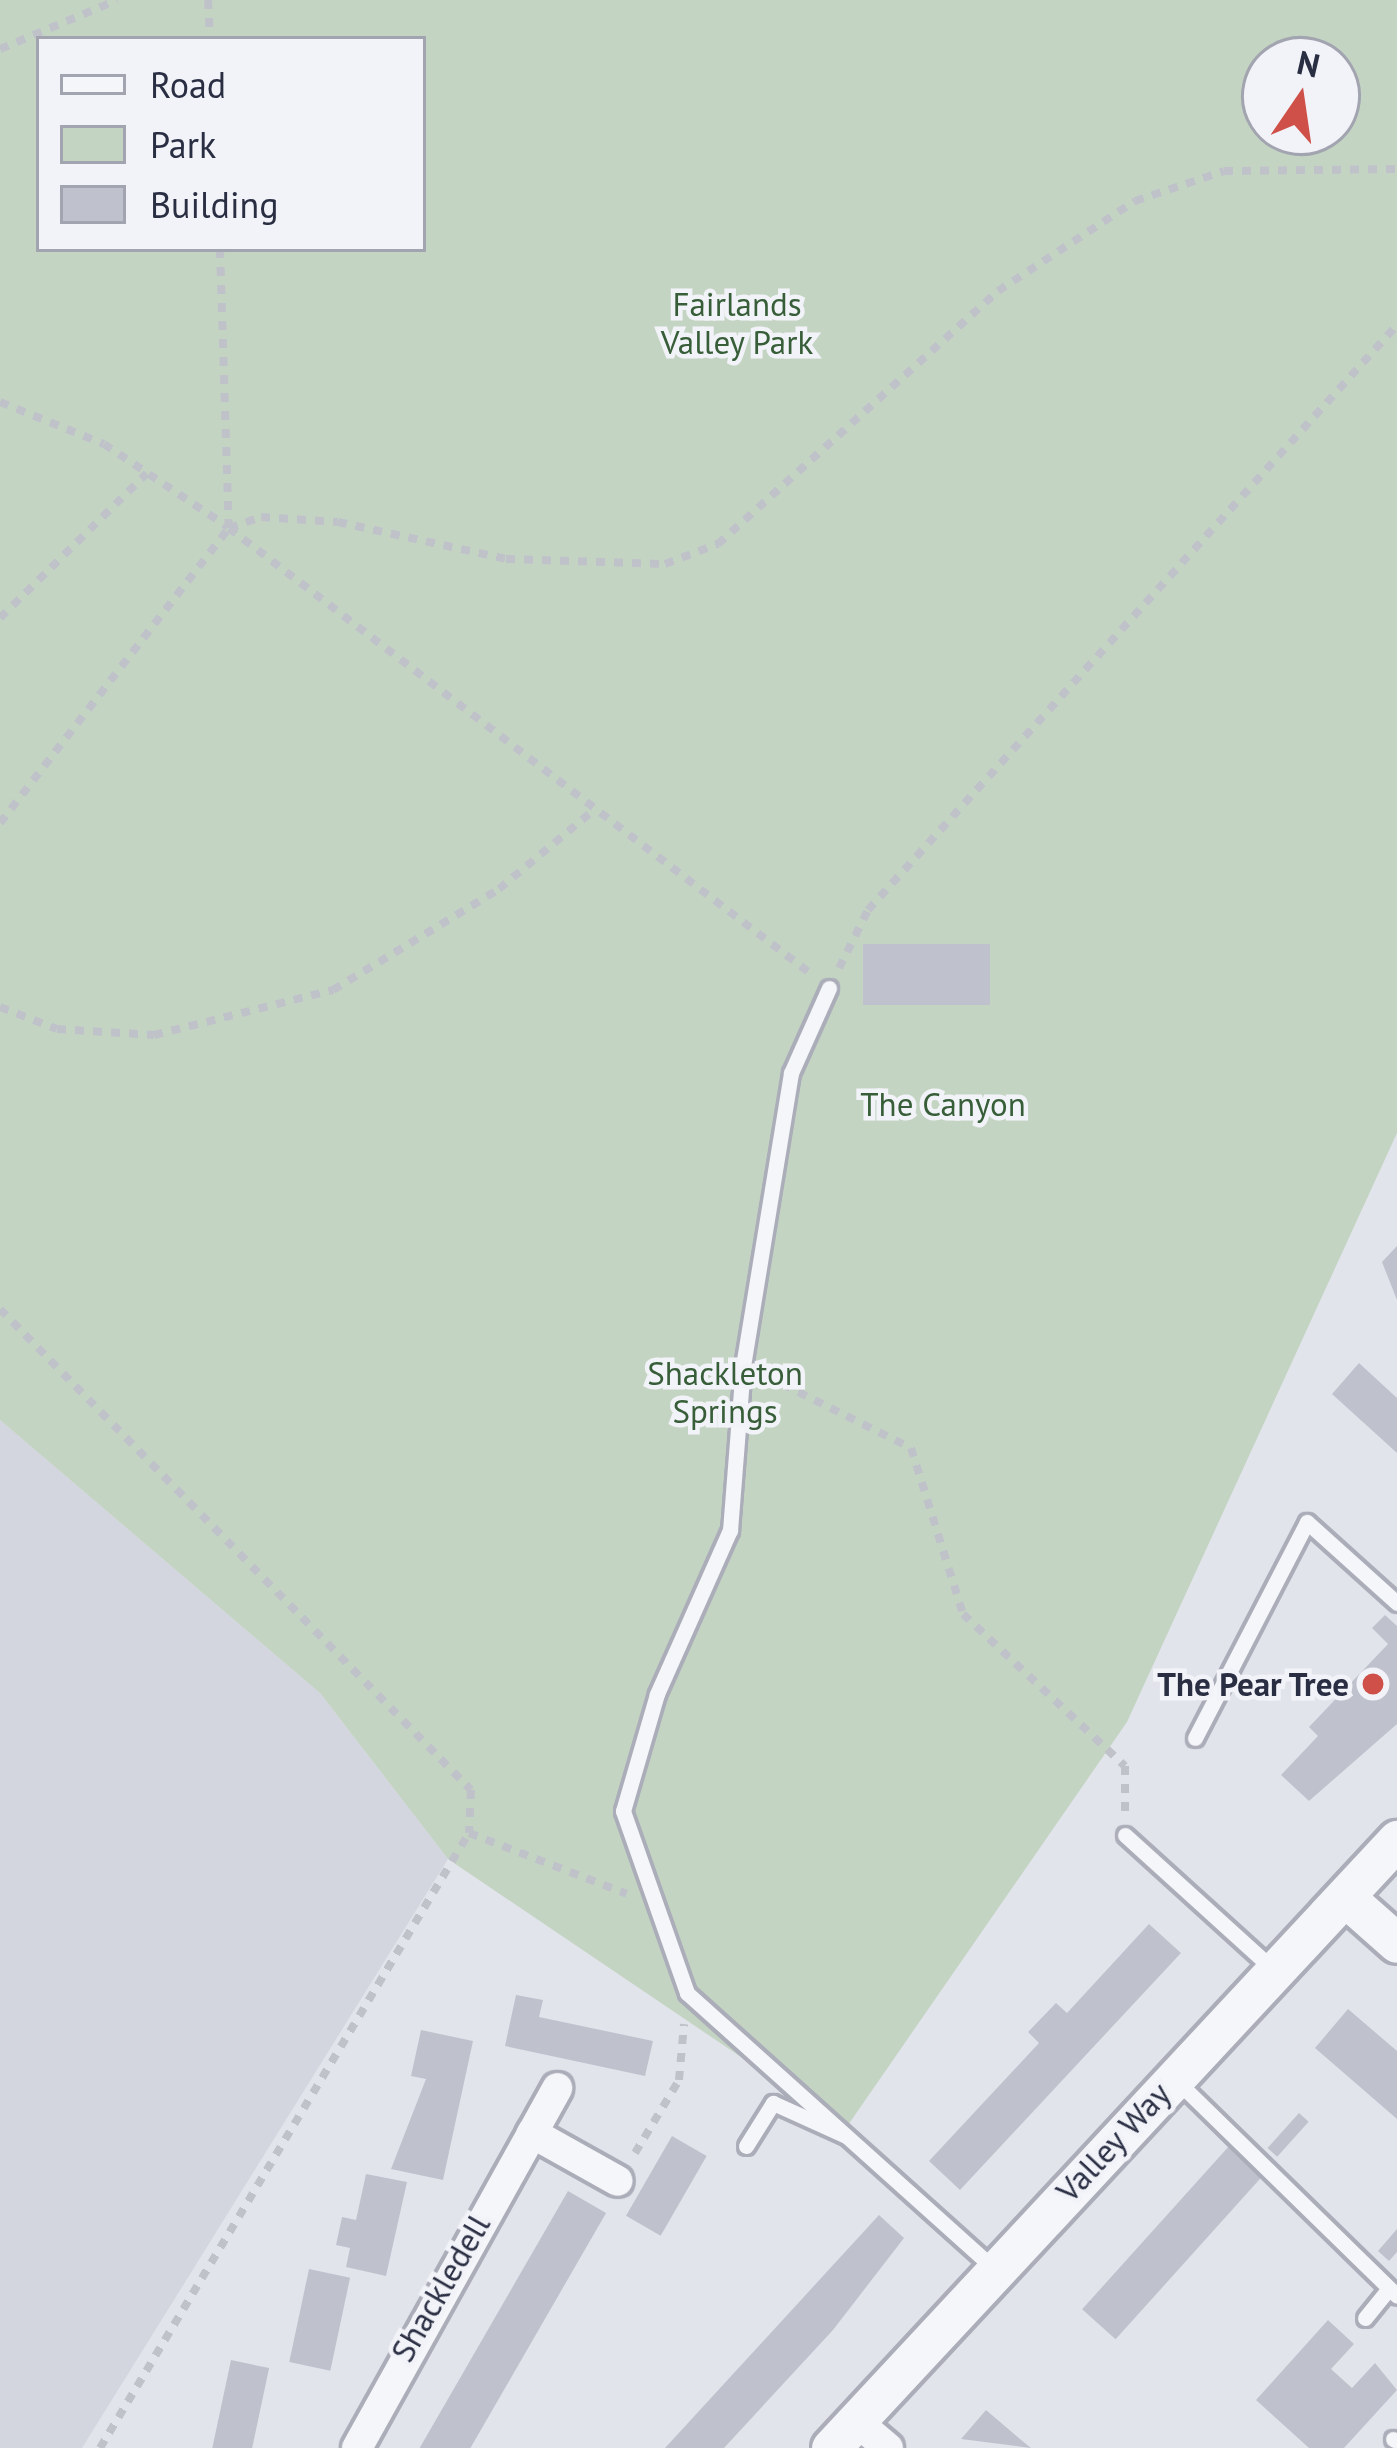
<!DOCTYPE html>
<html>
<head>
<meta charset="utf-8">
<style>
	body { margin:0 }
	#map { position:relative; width:1397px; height:2448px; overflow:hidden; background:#e2e4eb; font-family:"PT Sans",sans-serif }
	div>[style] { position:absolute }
	.built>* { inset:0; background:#d4d6df }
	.green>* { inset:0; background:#c4d4c3 }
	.building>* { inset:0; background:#bfc2cd; transform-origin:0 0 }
	.path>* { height:8px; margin-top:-4px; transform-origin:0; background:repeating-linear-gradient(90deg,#c0c2ca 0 9px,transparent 0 18px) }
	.roads { filter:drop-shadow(3px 0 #abadb9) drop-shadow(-3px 0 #abadb9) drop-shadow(0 3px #abadb9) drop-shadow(0 -3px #abadb9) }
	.service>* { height:15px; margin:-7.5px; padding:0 7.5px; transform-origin:7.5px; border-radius:7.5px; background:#f5f6f9 }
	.minor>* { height:30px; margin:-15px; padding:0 15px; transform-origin:15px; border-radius:15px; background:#f5f6f9 }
	.tertiary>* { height:39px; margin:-19.5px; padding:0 19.5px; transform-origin:19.5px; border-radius:19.5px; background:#f5f6f9 }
	.dots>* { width:33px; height:33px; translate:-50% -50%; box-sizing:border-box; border:6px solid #f2f3f8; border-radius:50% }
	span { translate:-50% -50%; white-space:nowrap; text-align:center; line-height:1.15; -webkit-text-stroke:9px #f2f3f8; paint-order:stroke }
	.park-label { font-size:33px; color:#375e38 }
	.poi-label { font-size:33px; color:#2a2e43; font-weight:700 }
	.right { translate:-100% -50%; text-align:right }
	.street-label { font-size:33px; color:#2a2e43 }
	.legend { position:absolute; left:36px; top:36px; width:390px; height:216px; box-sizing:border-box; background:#f2f3f8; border:3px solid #a2a4b0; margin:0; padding:15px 21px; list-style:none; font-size:36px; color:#2a2e43 }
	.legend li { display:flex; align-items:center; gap:24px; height:60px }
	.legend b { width:60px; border:3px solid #a2a4b0 }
	.north { position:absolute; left:1241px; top:36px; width:120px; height:120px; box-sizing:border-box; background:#f2f3f8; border:3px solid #a2a4b0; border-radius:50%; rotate:13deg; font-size:33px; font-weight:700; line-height:48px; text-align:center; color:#2a2e43 }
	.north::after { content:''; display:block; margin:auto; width:42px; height:54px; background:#cf5048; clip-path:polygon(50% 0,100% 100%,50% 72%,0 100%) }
</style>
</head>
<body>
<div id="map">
	<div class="built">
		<div style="clip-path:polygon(0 1420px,320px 1693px,448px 1859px,82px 2448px,0 2448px)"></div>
	</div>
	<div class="green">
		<div style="clip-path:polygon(evenodd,0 0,1397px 0,1397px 1133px,1127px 1722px,846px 2128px,448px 1859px,320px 1693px,0 1420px,0 0,39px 39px,423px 39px,423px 249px,39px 249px,39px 39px,0 0,1265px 60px,1337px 60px,1337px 132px,1265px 132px,1265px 60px)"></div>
	</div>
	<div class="building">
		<div style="left:990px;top:944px;width:61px;height:127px;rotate:90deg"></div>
		<div style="clip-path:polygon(1397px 1246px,1397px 1300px,1382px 1262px)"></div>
		<div style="clip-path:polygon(1359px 1363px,1397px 1398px,1397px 1453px,1332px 1394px)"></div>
		<div style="clip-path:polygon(1385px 1615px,1397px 1626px,1397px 1724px,1309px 1801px,1281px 1775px,1318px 1736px,1309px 1727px,1388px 1644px,1372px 1628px)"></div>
		<div style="clip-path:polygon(1149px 1924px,1181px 1953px,960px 2190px,929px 2161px,1039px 2043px,1028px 2032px,1056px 2003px,1067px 2013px)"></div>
		<div style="clip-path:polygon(516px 1995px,543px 2000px,539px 2017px,653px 2041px,645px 2076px,505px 2046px)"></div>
		<div style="clip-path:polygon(1348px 2009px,1397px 2051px,1397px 2119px,1315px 2048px)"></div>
		<div style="clip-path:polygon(421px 2030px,473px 2041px,443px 2180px,391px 2169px,426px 2079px,411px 2076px)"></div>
		<div style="left:1299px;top:2113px;width:13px;height:47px;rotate:42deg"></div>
		<div style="left:672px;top:2136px;width:40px;height:92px;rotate:30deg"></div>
		<div style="left:1230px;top:2145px;width:45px;height:221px;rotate:42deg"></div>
		<div style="clip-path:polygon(366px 2174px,407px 2182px,386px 2276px,346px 2267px,350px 2248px,336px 2245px,342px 2217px,356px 2220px)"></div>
		<div style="left:568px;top:2191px;width:44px;height:298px;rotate:30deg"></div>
		<div style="clip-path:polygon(879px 2215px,904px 2238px,833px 2330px,724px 2448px,665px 2448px)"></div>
		<div style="clip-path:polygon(1397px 2229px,1397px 2252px,1389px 2261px,1378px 2251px)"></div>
		<div style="left:309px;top:2269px;width:42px;height:95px;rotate:12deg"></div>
		<div style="clip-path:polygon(1328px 2320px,1354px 2344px,1331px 2369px,1352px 2388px,1375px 2363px,1397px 2390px,1344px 2448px,1309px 2448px,1256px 2400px)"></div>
		<div style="left:231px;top:2360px;width:39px;height:90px;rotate:12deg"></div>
		<div style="clip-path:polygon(986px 2410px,1020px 2439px,1031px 2448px,961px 2439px)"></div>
	</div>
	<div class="path">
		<div style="left:208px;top:0;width:39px;rotate:87deg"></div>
		<div style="left:0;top:49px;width:127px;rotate:-22.7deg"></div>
		<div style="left:220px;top:249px;width:279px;rotate:88.2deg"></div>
		<div style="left:229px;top:528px;width:733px;rotate:37.46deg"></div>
		<div style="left:0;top:402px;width:112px;rotate:22deg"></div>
		<div style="left:104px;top:444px;width:149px;rotate:33.8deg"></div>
		<div style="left:0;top:618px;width:206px;rotate:-44.6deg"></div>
		<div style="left:0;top:823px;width:373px;rotate:-52.2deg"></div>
		<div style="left:229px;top:528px;width:34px;rotate:-19deg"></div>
		<div style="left:261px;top:517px;width:77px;rotate:3.7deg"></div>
		<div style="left:338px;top:522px;width:172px;rotate:12.4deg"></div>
		<div style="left:506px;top:559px;width:159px;rotate:1.8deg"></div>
		<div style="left:665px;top:564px;width:57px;rotate:-20.7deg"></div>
		<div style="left:718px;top:544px;width:377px;rotate:-42.1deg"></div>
		<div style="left:998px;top:291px;width:164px;rotate:-33.3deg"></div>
		<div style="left:1135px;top:201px;width:94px;rotate:-18.6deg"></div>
		<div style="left:1224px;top:171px;width:173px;rotate:-0.7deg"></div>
		<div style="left:839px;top:968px;width:65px;rotate:-63.4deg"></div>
		<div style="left:868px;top:910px;width:789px;rotate:-47.88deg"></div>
		<div style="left:0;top:1007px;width:61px;rotate:21.1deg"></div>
		<div style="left:57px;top:1029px;width:97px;rotate:3.5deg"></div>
		<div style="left:154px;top:1035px;width:185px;rotate:-14.1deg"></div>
		<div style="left:333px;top:990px;width:194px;rotate:-31.3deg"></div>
		<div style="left:499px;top:889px;width:125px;rotate:-39.8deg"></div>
		<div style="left:0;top:1309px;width:673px;rotate:45.6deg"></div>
		<div style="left:471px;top:1790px;width:43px;rotate:92.7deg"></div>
		<div style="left:766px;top:1376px;width:162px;rotate:26.4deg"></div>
		<div style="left:911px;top:1448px;width:174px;rotate:72.6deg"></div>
		<div style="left:963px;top:1614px;width:222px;rotate:43.2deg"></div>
		<div style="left:1125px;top:1766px;width:46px;rotate:90deg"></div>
		<div style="left:635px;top:2153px;width:85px;rotate:-58.9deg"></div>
		<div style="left:679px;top:2080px;width:56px;rotate:-84.9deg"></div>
		<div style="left:100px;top:2448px;width:717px;rotate:-59.04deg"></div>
		<div style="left:469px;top:1833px;width:169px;rotate:21.1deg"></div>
	</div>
	<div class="roads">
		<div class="service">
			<div style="left:829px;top:988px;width:93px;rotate:114.1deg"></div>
			<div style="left:791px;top:1073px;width:296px;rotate:99.3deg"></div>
			<div style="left:743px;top:1365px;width:166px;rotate:94.5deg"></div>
			<div style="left:730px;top:1530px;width:180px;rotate:114deg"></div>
			<div style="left:657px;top:1694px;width:122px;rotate:106.2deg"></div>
			<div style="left:623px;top:1811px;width:193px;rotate:70.6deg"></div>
			<div style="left:687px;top:1993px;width:414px;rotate:41.9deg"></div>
			<div style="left:1195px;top:1738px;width:243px;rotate:-62.6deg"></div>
			<div style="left:1307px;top:1522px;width:121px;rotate:42deg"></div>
			<div style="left:1125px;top:1835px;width:200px;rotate:42.2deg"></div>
			<div style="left:1176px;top:2080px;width:309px;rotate:44.3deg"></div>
			<div style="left:746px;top:2146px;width:51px;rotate:-57.9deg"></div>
			<div style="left:773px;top:2103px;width:80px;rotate:24.3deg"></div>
			<div style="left:1365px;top:2318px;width:38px;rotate:-51deg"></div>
			<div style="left:1393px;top:2439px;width:4px;rotate:27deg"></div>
		</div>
		<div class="minor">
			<div style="left:532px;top:2133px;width:98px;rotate:29.2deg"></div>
			<div style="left:856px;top:2421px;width:42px;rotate:40.2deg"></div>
			<div style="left:357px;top:2448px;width:412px;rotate:-60.9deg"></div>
		</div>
		<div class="tertiary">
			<div style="left:1345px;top:1897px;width:69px;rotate:41.5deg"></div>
			<div style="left:831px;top:2448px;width:831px;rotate:-47.05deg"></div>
		</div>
	</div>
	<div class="dots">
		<div style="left:1373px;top:1684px;background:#cf5048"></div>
	</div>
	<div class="park-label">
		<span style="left:737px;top:323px">Fairlands<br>Valley Park</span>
		<span style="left:943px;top:1104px">The Canyon</span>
		<span style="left:725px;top:1392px">Shackleton<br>Springs</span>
	</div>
	<div class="poi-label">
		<span class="right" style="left:1349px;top:1684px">The Pear Tree</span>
	</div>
	<div class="street-label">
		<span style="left:1113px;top:2142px;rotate:-47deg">Valley Way</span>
		<span style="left:440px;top:2288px;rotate:-60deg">Shackledell</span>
	</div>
	<ul class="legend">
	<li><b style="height:15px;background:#f5f6f9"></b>Road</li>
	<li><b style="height:33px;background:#c4d4c3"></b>Park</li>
	<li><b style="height:33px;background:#bfc2cd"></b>Building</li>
	</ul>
	<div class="north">N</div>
</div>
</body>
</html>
